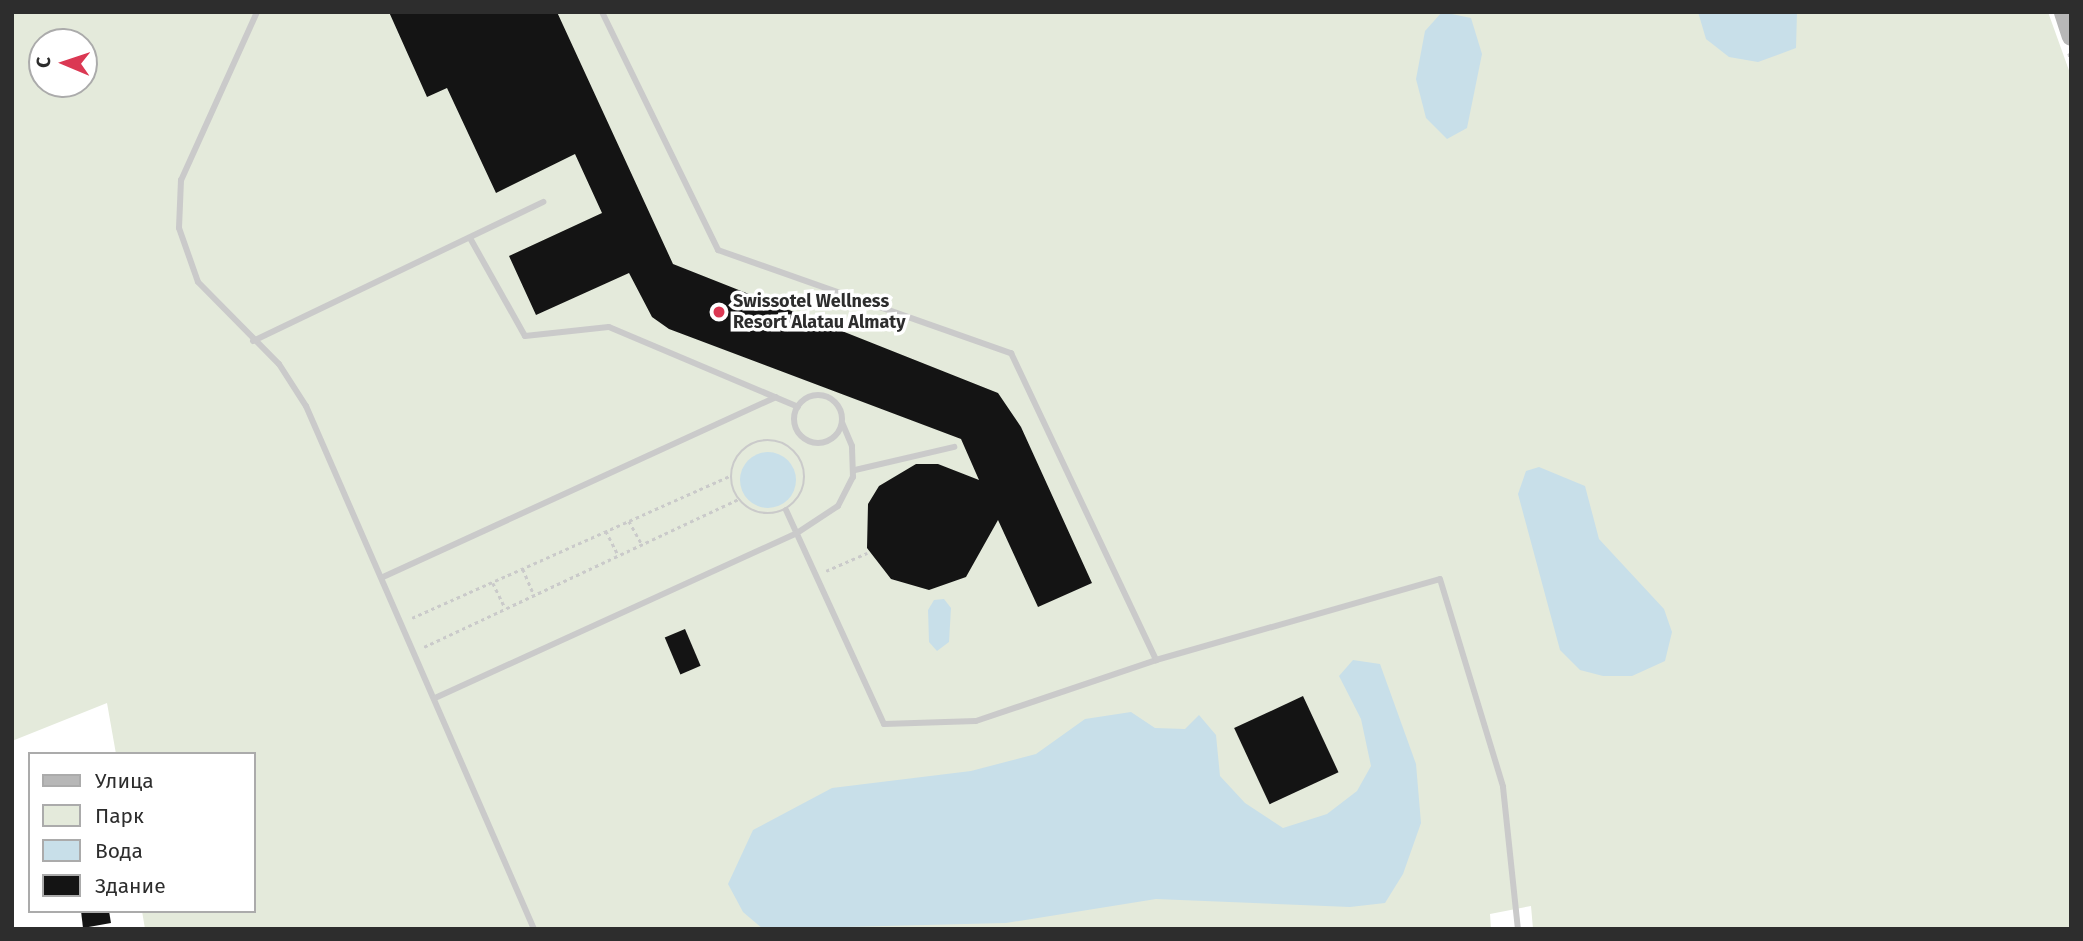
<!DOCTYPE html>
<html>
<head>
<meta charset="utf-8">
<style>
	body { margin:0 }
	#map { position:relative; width:2083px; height:941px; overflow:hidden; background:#fff; font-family:"Fira Sans",sans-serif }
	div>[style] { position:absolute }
	.green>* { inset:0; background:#e4eadb }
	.water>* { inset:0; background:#c8dfe9 }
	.round { border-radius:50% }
	.building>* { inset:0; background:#141414; transform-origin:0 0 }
	.path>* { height:2.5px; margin-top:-1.25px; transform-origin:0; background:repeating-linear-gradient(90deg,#cacaca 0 3.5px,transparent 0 7px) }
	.path>.ring { margin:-1.25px; padding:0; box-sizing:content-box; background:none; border:2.5px solid #cacaca; border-radius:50% }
	.lane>* { height:6px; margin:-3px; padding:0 3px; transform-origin:3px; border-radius:3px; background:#cacaca }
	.lane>.ring { margin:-3px; padding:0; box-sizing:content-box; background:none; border:6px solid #cacaca; border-radius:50% }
	.secondary>* { height:19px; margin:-9.5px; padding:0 9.5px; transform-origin:9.5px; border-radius:9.5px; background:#b7b7b7 }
	.dots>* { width:19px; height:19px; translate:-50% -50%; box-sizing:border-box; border:4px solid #fff; border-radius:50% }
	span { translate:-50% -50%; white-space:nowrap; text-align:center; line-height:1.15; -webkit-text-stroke:7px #fff; paint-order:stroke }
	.poi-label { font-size:18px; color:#2d2d2d; font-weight:700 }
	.left { translate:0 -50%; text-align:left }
	.frame { position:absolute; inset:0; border:14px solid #2d2d2d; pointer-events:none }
	.legend { position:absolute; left:28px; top:752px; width:228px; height:161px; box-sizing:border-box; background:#fff; border:2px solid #ababab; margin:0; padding:9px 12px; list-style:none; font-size:21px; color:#2d2d2d }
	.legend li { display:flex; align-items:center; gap:14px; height:35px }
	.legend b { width:35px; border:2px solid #ababab }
	.north { position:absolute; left:28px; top:28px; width:70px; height:70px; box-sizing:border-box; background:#fff; border:2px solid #ababab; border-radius:50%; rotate:272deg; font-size:19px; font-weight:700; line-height:28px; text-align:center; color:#2d2d2d }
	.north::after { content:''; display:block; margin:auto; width:24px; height:32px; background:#db3853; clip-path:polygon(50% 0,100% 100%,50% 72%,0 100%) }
</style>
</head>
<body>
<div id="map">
	<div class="green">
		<div style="clip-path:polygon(evenodd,12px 12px,2048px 12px,2071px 76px,2071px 929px,1533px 929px,1531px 906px,1490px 914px,1491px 929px,145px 929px,142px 911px,254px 911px,254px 754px,116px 754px,107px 703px,12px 741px,12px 12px,42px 42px,84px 42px,84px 84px,42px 84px,42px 42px)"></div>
	</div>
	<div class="water">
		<div style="clip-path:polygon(1442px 12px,1471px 18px,1482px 54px,1467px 128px,1447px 139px,1426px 118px,1416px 79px,1425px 31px)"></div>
		<div style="clip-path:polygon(1698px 12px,1797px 12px,1796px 48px,1758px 62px,1729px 57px,1706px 39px)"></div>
		<div class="round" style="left:740px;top:452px;width:56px;height:56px"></div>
		<div style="clip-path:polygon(1539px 467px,1585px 486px,1599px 539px,1664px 609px,1672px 632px,1665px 661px,1632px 676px,1603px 676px,1580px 670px,1560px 650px,1518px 494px,1526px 471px)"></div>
		<div style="clip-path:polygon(944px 599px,951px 608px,949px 642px,937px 651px,929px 642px,928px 610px,934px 600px)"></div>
		<div style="clip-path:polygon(1353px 660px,1380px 664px,1416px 764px,1421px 823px,1403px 874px,1385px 903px,1350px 907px,1156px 899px,1006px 923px,763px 929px,743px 912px,728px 884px,753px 830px,832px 788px,971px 771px,1036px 754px,1085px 719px,1131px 712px,1155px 728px,1185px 729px,1199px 715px,1216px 735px,1220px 776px,1245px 803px,1283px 828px,1327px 814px,1357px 791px,1371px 766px,1361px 719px,1339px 676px)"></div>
	</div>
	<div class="building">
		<div style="clip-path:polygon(389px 12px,557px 12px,673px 264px,998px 393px,1021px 427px,1092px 583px,1038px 607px,998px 520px,966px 577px,929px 590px,891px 579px,867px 548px,868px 504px,879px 486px,916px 464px,938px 464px,979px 480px,961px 439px,669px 329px,652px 317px,629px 273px,536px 315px,509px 256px,602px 213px,575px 154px,496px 193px,447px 88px,427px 97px)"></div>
		<div style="left:685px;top:629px;width:40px;height:22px;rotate:67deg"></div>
		<div style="left:1303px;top:696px;width:84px;height:76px;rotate:65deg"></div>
		<div style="clip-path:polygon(81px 911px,109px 911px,111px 923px,83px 928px)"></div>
	</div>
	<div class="path">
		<div style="left:2069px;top:53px;width:8px;rotate:76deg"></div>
		<div class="ring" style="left:731px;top:440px;width:71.5px;height:71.5px"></div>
		<div style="left:629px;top:521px;width:26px;rotate:61deg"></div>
		<div style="left:606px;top:531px;width:27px;rotate:63deg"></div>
		<div style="left:523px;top:569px;width:28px;rotate:67deg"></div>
		<div style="left:826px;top:571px;width:45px;rotate:-23.7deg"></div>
		<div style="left:493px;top:583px;width:28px;rotate:64deg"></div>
		<div style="left:412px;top:618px;width:350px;rotate:-24.1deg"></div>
		<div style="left:424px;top:647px;width:348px;rotate:-25.2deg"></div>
	</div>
	<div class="lane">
		<div style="left:257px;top:12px;width:184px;rotate:114.3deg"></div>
		<div style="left:181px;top:180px;width:48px;rotate:92.4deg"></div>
		<div style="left:179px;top:228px;width:57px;rotate:70.6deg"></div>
		<div style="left:198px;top:282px;width:115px;rotate:45.4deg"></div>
		<div style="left:279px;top:364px;width:50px;rotate:57.3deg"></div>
		<div style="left:306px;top:406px;width:571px;rotate:66.45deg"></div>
		<div style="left:602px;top:12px;width:265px;rotate:64deg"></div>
		<div style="left:718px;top:250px;width:311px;rotate:19.4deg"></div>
		<div style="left:1011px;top:353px;width:340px;rotate:64.7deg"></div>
		<div style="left:470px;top:238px;width:112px;rotate:60.7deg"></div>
		<div style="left:525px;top:336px;width:84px;rotate:-6.1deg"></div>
		<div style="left:609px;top:327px;width:205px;rotate:22.9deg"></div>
		<div style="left:253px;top:341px;width:322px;rotate:-25.6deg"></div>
		<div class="ring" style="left:794px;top:395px;width:42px;height:42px"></div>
		<div style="left:855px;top:470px;width:102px;rotate:-13.1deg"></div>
		<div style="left:786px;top:510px;width:235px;rotate:65.4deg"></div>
		<div style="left:884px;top:724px;width:92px;rotate:-1.9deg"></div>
		<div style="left:976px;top:721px;width:190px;rotate:-18.7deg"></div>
		<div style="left:1156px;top:660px;width:295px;rotate:-15.9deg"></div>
		<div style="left:1440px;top:579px;width:217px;rotate:73.1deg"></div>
		<div style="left:1503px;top:787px;width:143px;rotate:84deg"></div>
		<div style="left:383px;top:577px;width:432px;rotate:-24.6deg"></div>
		<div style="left:435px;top:698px;width:398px;rotate:-24.5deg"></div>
		<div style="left:797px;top:533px;width:49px;rotate:-33.4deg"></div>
		<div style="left:838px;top:506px;width:33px;rotate:-63deg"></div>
		<div style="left:853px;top:477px;width:31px;rotate:-92deg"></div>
		<div style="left:852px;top:446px;width:25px;rotate:-113deg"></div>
	</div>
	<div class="secondary">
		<div style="left:2063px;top:12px;width:25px;rotate:72deg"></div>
	</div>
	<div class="dots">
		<div style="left:719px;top:312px;background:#db3853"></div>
	</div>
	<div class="poi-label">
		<span class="left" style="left:733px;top:312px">Swissotel Wellness<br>Resort Alatau Almaty</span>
	</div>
	<div class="frame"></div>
	<ul class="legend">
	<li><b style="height:9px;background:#b7b7b7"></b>Улица</li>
	<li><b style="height:19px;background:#e4eadb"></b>Парк</li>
	<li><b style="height:19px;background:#c8dfe9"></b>Вода</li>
	<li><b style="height:19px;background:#141414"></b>Здание</li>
	</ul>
	<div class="north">С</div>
</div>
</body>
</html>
